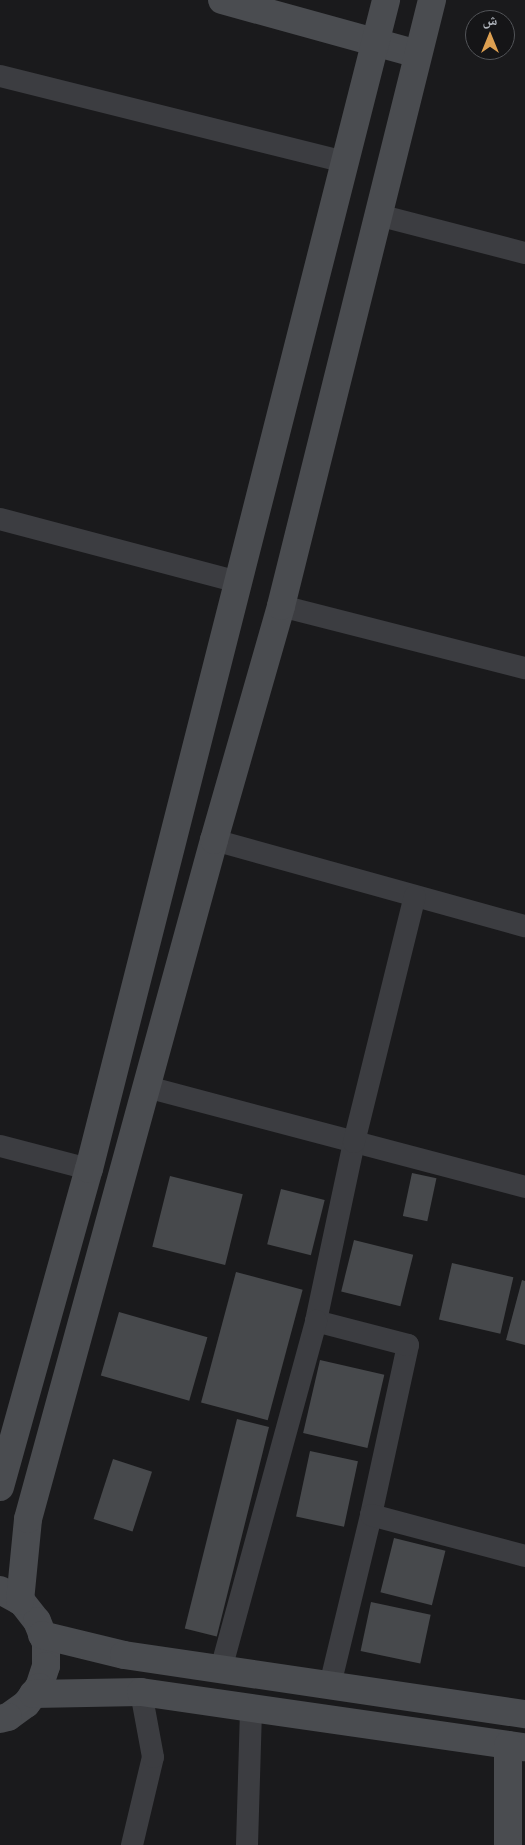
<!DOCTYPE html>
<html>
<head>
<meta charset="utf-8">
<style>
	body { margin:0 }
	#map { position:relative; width:525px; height:1845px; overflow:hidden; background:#1a1a1c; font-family:Karla,"Noto Naskh Arabic",sans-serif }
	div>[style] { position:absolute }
	.building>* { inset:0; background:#47494c; transform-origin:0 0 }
	.street>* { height:22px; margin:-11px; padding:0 11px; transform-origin:11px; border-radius:11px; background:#3c3d41 }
	.secondary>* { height:28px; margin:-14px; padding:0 14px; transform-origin:14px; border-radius:14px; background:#4a4c50 }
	span { translate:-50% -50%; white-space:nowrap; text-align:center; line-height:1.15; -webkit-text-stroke:4px #151517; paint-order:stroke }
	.north { position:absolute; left:465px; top:10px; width:50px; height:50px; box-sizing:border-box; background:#151517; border:1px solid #525458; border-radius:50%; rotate:0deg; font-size:14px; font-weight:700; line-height:20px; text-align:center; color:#aeb3ba }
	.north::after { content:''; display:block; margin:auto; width:18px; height:22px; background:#dea051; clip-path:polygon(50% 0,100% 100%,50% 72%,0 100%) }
</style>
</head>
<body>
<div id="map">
	<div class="building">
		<div style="left:412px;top:1173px;width:25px;height:44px;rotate:12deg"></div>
		<div style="left:170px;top:1176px;width:75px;height:73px;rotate:14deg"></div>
		<div style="left:281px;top:1189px;width:45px;height:57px;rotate:14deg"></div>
		<div style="left:354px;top:1240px;width:61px;height:53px;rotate:14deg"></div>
		<div style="left:452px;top:1263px;width:63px;height:58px;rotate:13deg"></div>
		<div style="left:236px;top:1272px;width:69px;height:135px;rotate:15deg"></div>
		<div style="clip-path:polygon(522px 1280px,525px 1281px,525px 1345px,506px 1340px)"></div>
		<div style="left:119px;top:1312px;width:92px;height:66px;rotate:16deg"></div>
		<div style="left:320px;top:1360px;width:66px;height:75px;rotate:13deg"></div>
		<div style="left:237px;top:1419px;width:33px;height:216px;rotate:14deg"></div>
		<div style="left:310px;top:1451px;width:49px;height:67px;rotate:12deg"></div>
		<div style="left:113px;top:1459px;width:41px;height:63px;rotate:18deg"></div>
		<div style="left:394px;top:1538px;width:53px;height:56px;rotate:14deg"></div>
		<div style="left:371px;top:1602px;width:61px;height:50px;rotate:12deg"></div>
	</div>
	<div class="street">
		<div style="left:0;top:76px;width:355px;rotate:14deg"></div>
		<div style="left:378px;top:215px;width:152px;rotate:14.5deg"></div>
		<div style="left:0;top:519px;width:246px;rotate:14.8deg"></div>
		<div style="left:281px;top:606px;width:252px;rotate:14.3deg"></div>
		<div style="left:214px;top:840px;width:323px;rotate:15.5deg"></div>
		<div style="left:147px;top:1087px;width:391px;rotate:14.8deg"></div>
		<div style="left:0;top:1146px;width:92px;rotate:14.5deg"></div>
		<div style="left:371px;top:1515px;width:174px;rotate:-77.7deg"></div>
		<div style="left:408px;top:1345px;width:95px;rotate:-165.4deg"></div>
		<div style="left:316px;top:1321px;width:183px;rotate:-78deg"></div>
		<div style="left:354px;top:1142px;width:253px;rotate:-76.1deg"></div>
		<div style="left:221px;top:1669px;width:361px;rotate:-74.7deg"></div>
		<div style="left:330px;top:1685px;width:175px;rotate:-76.4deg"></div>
		<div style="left:371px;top:1515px;width:159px;rotate:14.9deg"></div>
		<div style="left:132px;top:1845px;width:90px;rotate:-76.6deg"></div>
		<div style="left:153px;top:1757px;width:66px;rotate:-100.5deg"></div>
		<div style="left:247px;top:1845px;width:137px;rotate:-88.3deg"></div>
	</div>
	<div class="secondary">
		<div style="left:222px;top:0;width:203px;rotate:15.4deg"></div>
		<div style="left:0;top:1487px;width:330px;rotate:-74.4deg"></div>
		<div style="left:89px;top:1169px;width:1206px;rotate:-75.74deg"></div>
		<div style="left:0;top:1590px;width:25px;rotate:29deg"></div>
		<div style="left:22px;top:1602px;width:24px;rotate:52deg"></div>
		<div style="left:37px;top:1621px;width:24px;rotate:68deg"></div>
		<div style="left:46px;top:1643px;width:23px;rotate:90deg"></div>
		<div style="left:46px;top:1666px;width:22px;rotate:108deg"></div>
		<div style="left:39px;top:1687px;width:21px;rotate:127deg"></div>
		<div style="left:26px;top:1704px;width:22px;rotate:144deg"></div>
		<div style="left:8px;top:1717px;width:8px;rotate:166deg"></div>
		<div style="left:20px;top:1601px;width:82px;rotate:-84.4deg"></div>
		<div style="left:28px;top:1519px;width:704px;rotate:-74.68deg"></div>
		<div style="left:214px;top:840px;width:243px;rotate:-74deg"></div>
		<div style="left:281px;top:606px;width:625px;rotate:-76.01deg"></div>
		<div style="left:42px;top:1635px;width:84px;rotate:13.7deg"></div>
		<div style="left:124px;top:1655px;width:405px;rotate:8.4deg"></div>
		<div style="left:33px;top:1694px;width:108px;rotate:-1.1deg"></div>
		<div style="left:141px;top:1692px;width:388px;rotate:8.2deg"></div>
		<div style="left:508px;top:1845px;width:100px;rotate:-90deg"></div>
	</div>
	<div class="north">ش</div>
</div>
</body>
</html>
